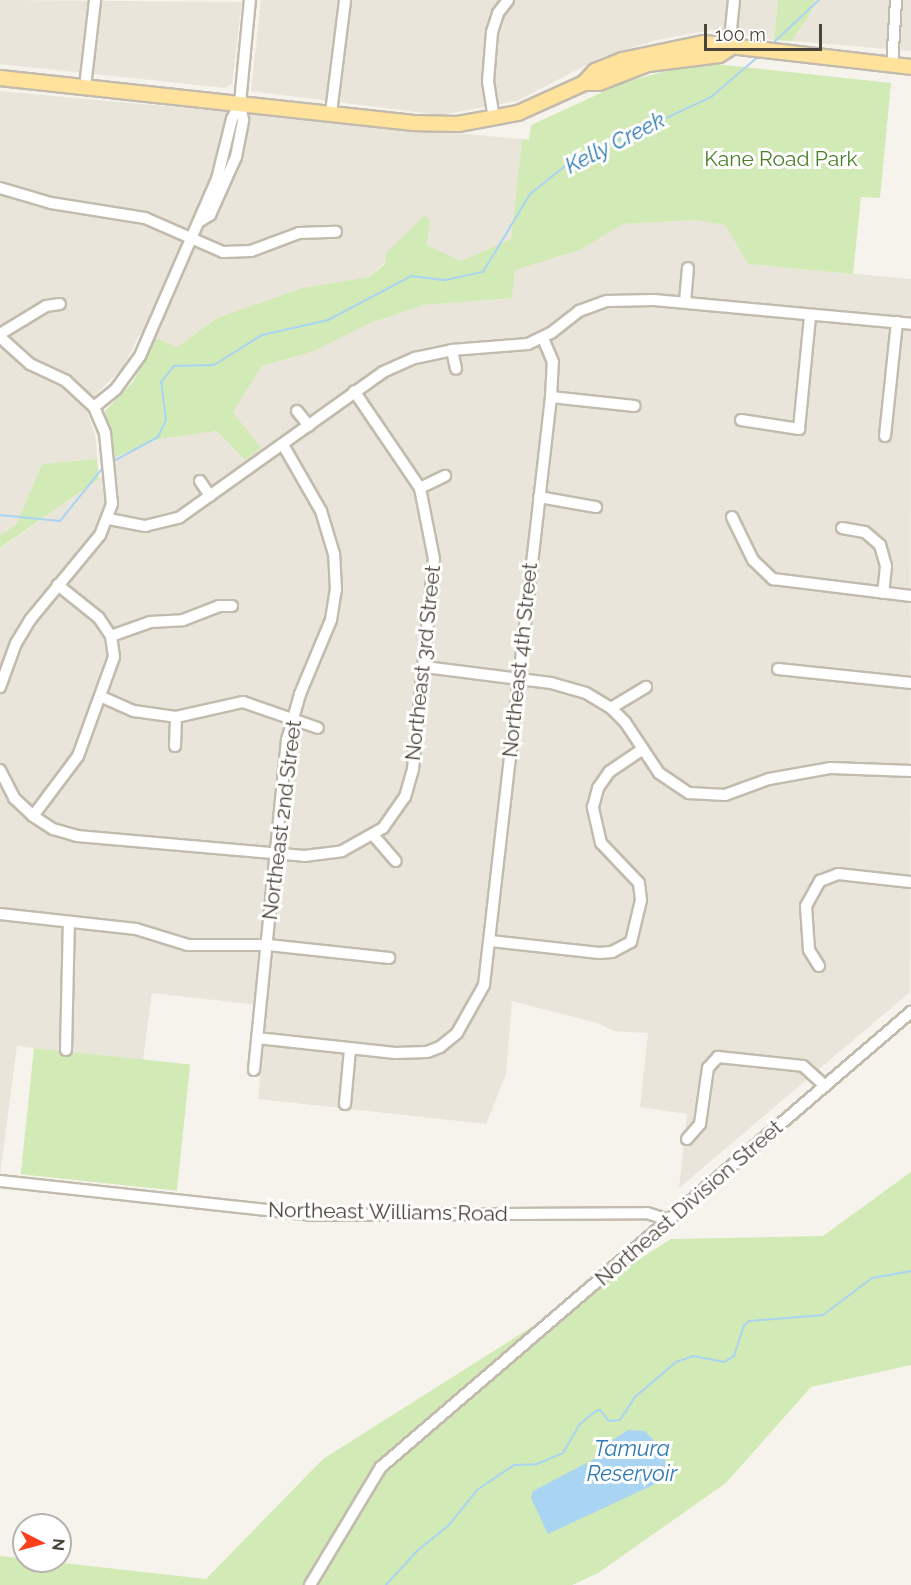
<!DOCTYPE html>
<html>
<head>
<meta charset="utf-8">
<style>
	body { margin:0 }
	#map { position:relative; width:911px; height:1585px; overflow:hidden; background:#f6f3ec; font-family:Raleway,sans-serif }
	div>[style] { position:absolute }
	.residential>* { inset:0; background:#eae5da }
	.green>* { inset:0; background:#d2eab5; transform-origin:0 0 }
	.water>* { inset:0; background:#a9d4f2 }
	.stream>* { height:2px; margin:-1px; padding:0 1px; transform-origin:1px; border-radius:1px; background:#a9d4f2 }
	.roads { filter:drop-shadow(2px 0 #c2bbae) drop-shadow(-2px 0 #c2bbae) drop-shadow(0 2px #c2bbae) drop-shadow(0 -2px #c2bbae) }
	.minor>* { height:10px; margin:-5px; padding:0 5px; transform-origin:5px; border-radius:5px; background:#fff }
	.major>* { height:14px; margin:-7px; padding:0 7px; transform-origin:7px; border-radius:7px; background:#ffe39c }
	span { translate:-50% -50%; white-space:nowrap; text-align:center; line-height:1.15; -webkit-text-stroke:6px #fff; paint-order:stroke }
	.park-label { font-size:21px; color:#4a7f2a }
	.street-label { font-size:21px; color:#4b4439 }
	.water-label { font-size:22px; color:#2e7ab2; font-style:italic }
	.north { position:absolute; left:12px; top:1513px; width:60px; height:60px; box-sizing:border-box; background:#fff; border:2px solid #b7b4b0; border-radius:50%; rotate:96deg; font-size:16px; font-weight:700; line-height:24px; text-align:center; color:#4b4439 }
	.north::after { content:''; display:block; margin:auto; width:21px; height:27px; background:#fc3f1d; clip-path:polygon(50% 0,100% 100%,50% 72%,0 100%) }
	.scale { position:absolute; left:704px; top:24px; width:118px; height:27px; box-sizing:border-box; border:3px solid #4b4439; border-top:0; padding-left:8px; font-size:18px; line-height:21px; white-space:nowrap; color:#4b4439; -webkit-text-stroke:4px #fff; paint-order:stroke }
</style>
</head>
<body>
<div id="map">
	<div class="residential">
		<div style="clip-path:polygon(0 0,242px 2px,232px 84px,225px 88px,0 64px)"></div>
		<div style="clip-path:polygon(261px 0,778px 0,774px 40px,711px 30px,657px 40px,600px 58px,517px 101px,441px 115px,251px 91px)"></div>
		<div style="clip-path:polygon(814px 0,911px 0,911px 51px,792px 41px,810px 14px)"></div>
		<div style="clip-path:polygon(0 91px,522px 139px,511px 239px,461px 261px,427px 245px,429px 220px,369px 277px,302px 288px,217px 318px,177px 347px,139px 335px,124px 366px,85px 406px,96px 438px,97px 459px,42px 464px,16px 525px,0 535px)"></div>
		<div style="clip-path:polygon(695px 220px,725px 225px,748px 264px,911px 279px,910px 992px,679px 1188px,687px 1114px,640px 1107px,648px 1033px,614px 1031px,597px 1023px,512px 1001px,506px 1074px,486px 1124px,258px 1099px,268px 1006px,152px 993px,143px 1060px,17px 1046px,0 1174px,0 549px,99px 479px,115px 457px,159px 439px,217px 431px,245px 460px,260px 448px,233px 412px,262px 366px,314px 351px,368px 324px,424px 305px,512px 298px,515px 270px,580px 250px,623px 224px)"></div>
	</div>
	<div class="green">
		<div style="clip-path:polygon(778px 0,814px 0,810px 14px,792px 41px,774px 40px)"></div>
		<div style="clip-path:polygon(715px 64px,891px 83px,880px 198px,861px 197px,853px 274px,748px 264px,725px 225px,695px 220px,623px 224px,580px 250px,515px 270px,512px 298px,424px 305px,368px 324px,314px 351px,262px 366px,233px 412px,261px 448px,245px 460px,217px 431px,159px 439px,115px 457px,105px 411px,133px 382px,156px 338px,177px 347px,217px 318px,302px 288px,369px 277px,385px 264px,386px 253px,424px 216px,430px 220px,427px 245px,461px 261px,511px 239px,522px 139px,529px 140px,531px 125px,625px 82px,681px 67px)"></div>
		<div style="clip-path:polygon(97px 459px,99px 479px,0 548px,0 535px,16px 525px,42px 464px)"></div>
		<div style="left:34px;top:1048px;width:157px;height:127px;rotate:6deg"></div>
		<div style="clip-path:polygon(911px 1172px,911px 1365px,811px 1387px,726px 1483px,598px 1573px,572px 1585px,0 1585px,0 1556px,206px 1579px,323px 1459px,671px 1239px,823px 1236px)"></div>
	</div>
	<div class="water">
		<div style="clip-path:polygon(628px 1430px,645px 1431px,661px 1448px,670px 1477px,548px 1534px,531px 1498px,533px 1491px,600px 1456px,605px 1445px)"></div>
	</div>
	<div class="stream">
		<div style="left:771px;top:45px;width:66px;rotate:-43.2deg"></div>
		<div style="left:110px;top:463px;width:55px;rotate:-28.4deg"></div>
		<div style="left:158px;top:437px;width:19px;rotate:-65deg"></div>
		<div style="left:166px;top:420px;width:38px;rotate:-97deg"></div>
		<div style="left:161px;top:382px;width:21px;rotate:-51deg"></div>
		<div style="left:174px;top:366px;width:40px;rotate:-1.4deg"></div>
		<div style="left:214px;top:365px;width:57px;rotate:-32deg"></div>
		<div style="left:262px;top:335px;width:68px;rotate:-12.8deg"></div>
		<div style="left:328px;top:320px;width:94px;rotate:-27.9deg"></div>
		<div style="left:411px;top:276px;width:34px;rotate:7deg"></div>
		<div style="left:445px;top:280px;width:39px;rotate:-12deg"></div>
		<div style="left:483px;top:272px;width:91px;rotate:-58.9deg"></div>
		<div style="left:530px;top:194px;width:50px;rotate:-38.5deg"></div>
		<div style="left:569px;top:163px;width:157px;rotate:-24.9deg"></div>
		<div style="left:711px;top:97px;width:65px;rotate:-40.6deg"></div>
		<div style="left:0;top:515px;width:60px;rotate:5.7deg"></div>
		<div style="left:60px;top:521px;width:72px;rotate:-51.2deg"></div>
		<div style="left:386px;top:1585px;width:46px;rotate:-47.6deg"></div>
		<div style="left:417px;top:1551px;width:41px;rotate:-39.1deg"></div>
		<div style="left:449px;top:1525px;width:45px;rotate:-51.3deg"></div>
		<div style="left:477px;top:1490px;width:45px;rotate:-34deg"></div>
		<div style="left:514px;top:1465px;width:23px;rotate:-2deg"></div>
		<div style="left:537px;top:1464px;width:28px;rotate:-23deg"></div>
		<div style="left:563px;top:1453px;width:34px;rotate:-60deg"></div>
		<div style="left:580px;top:1424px;width:21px;rotate:-39deg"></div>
		<div style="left:596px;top:1411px;width:4px;rotate:-14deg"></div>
		<div style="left:600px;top:1410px;width:14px;rotate:51deg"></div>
		<div style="left:609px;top:1421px;width:11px;rotate:-5deg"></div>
		<div style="left:620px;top:1420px;width:27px;rotate:-57deg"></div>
		<div style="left:635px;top:1397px;width:54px;rotate:-40.5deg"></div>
		<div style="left:676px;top:1362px;width:18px;rotate:-19deg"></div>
		<div style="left:693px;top:1356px;width:32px;rotate:11deg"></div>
		<div style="left:724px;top:1362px;width:12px;rotate:-31deg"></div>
		<div style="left:734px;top:1356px;width:32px;rotate:-72deg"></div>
		<div style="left:744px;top:1326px;width:7px;rotate:-45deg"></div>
		<div style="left:749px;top:1321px;width:74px;rotate:-4.6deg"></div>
		<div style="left:823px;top:1315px;width:61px;rotate:-37.1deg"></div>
		<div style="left:872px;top:1278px;width:40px;rotate:-10deg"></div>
	</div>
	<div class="roads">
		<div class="minor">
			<div style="left:729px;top:49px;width:49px;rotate:-84.2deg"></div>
			<div style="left:892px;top:66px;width:66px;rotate:-86.5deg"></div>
			<div style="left:85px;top:87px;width:88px;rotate:-83.4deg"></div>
			<div style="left:331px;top:113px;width:114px;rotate:-82.9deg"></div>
			<div style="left:494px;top:119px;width:38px;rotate:-99deg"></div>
			<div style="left:488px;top:81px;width:49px;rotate:-85.3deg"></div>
			<div style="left:492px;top:32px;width:20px;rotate:-72deg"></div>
			<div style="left:498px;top:13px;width:16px;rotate:-52deg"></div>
			<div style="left:0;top:188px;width:53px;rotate:16.4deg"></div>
			<div style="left:51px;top:203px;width:95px;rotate:9.1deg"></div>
			<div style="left:145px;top:218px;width:85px;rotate:23.6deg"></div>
			<div style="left:223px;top:252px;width:28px;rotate:-2deg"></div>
			<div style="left:251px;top:251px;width:51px;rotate:-20.6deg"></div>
			<div style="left:299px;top:233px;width:37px;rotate:-2deg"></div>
			<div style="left:200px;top:221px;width:12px;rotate:-31deg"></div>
			<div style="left:210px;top:215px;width:64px;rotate:-65.9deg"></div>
			<div style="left:236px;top:157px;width:38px;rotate:-79deg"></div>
			<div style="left:243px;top:120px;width:17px;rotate:-100deg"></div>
			<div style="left:240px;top:103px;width:103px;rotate:-84.5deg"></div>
			<div style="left:685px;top:302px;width:34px;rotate:-85deg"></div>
			<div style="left:0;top:334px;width:54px;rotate:-31.3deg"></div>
			<div style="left:46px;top:306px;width:14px;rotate:-8deg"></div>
			<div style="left:0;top:337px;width:40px;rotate:42deg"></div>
			<div style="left:30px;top:364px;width:40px;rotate:25deg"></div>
			<div style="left:66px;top:381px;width:38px;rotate:43deg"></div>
			<div style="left:94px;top:407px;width:28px;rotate:67deg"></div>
			<div style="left:105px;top:433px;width:71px;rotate:84.4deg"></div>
			<div style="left:112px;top:504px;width:33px;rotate:111deg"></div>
			<div style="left:100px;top:535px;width:110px;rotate:129.5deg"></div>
			<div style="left:30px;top:620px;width:27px;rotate:121deg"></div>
			<div style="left:16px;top:643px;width:47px;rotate:110deg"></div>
			<div style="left:452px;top:350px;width:19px;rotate:78deg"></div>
			<div style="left:551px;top:397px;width:84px;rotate:6.1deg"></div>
			<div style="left:94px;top:407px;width:28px;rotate:-39deg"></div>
			<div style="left:116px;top:389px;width:41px;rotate:-54deg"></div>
			<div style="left:140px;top:356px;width:193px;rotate:-66.5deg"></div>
			<div style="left:217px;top:179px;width:62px;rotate:-76deg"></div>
			<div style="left:232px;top:119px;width:18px;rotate:-63deg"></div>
			<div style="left:297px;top:411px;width:19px;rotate:51deg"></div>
			<div style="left:741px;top:420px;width:59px;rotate:8.8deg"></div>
			<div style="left:799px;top:429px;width:114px;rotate:-84.4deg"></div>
			<div style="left:885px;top:436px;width:115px;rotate:-84deg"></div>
			<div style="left:200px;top:481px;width:18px;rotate:56deg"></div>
			<div style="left:420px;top:488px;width:28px;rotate:-26deg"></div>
			<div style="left:539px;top:497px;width:58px;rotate:10deg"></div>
			<div style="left:732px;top:517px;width:48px;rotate:64deg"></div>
			<div style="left:753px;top:560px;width:28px;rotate:44deg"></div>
			<div style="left:773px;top:579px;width:139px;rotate:7deg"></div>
			<div style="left:109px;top:519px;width:37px;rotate:11deg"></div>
			<div style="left:145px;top:526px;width:36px;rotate:-14deg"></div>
			<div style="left:180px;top:517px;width:249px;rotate:-35.5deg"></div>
			<div style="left:383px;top:372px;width:35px;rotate:-24deg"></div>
			<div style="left:415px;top:358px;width:38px;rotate:-12deg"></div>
			<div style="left:452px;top:350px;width:76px;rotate:-4.5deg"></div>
			<div style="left:528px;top:344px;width:25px;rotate:-26deg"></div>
			<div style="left:551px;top:333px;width:36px;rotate:-38deg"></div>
			<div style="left:579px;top:311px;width:30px;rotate:-20deg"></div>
			<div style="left:607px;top:301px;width:47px;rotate:-1.2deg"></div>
			<div style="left:654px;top:300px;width:258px;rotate:5.3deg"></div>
			<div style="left:842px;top:528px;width:23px;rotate:10deg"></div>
			<div style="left:865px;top:532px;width:20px;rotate:41deg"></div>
			<div style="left:880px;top:545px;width:22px;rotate:74deg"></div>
			<div style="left:886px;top:566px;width:27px;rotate:96deg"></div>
			<div style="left:111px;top:636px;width:41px;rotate:-19.7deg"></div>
			<div style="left:150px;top:622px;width:33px;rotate:-3deg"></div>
			<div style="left:183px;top:620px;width:39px;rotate:-21deg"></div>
			<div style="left:219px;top:606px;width:13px"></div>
			<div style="left:425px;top:667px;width:127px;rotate:7.2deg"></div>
			<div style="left:551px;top:683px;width:36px;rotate:16deg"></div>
			<div style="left:586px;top:693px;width:29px;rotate:31deg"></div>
			<div style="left:611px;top:708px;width:20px;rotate:45deg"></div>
			<div style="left:625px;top:722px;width:61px;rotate:56.3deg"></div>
			<div style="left:659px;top:773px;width:36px;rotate:34deg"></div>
			<div style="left:689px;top:793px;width:36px;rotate:3deg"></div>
			<div style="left:725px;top:795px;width:47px;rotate:-20deg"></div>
			<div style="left:769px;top:779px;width:63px;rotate:-10.1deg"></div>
			<div style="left:831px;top:768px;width:80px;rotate:2.1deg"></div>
			<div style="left:778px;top:669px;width:134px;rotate:6deg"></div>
			<div style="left:102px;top:697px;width:35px;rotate:24deg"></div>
			<div style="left:134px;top:711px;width:42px;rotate:8.1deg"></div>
			<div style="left:176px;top:717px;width:69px;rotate:-12.6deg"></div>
			<div style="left:243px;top:702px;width:79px;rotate:19.1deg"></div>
			<div style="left:611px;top:708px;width:41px;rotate:-31deg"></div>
			<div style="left:175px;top:746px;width:29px;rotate:-88deg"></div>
			<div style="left:0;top:770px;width:31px;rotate:63deg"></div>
			<div style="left:14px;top:798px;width:26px;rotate:43deg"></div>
			<div style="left:33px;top:816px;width:24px;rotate:33deg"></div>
			<div style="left:53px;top:829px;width:25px;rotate:16deg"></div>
			<div style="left:77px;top:836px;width:228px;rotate:5deg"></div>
			<div style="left:304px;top:856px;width:38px;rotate:-7deg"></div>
			<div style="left:342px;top:851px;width:47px;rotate:-29.3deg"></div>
			<div style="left:383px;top:828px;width:38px;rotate:-55deg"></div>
			<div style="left:405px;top:797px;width:29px;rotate:-74deg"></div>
			<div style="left:413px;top:769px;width:211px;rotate:-84.3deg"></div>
			<div style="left:434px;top:559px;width:72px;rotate:-101.2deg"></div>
			<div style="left:420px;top:488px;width:117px;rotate:-124.2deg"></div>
			<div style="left:33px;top:816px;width:75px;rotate:-53.1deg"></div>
			<div style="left:78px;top:756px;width:105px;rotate:-70deg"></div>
			<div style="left:114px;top:657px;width:21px;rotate:-98deg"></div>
			<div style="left:111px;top:636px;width:22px;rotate:-124deg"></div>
			<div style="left:99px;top:618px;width:53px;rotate:-141.2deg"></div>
			<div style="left:374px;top:836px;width:33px;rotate:49deg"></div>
			<div style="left:0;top:914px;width:137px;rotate:6.3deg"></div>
			<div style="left:136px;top:929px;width:54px;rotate:17.1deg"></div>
			<div style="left:188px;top:945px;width:80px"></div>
			<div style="left:268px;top:945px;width:122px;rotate:6.1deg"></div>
			<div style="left:491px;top:941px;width:109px;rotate:6.3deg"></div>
			<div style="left:599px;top:953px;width:13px;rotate:-4deg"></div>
			<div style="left:612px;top:952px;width:21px;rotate:-28deg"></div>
			<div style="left:631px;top:942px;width:43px;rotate:-76.6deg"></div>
			<div style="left:641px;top:900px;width:17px;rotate:-97deg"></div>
			<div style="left:639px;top:883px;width:55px;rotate:-133.5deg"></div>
			<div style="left:601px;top:843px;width:37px;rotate:-103deg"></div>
			<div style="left:593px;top:807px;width:20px;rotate:-75deg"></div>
			<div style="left:598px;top:788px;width:19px;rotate:-55deg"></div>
			<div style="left:609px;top:772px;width:41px;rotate:-34.1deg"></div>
			<div style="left:819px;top:966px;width:19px;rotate:-122deg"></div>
			<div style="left:809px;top:950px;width:44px;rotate:-93.9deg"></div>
			<div style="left:806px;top:906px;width:29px;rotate:-61deg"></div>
			<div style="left:820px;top:881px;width:19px;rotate:-21deg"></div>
			<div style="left:838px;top:874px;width:73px;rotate:6.3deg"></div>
			<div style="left:257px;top:1038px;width:139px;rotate:6.2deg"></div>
			<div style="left:395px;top:1053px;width:32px;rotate:-2deg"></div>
			<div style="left:427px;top:1052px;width:14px;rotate:-21deg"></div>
			<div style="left:440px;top:1047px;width:22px;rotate:-39deg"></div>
			<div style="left:457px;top:1033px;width:55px;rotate:-60.6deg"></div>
			<div style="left:484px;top:985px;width:592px;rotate:-83.5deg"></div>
			<div style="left:551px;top:397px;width:35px;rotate:-87deg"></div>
			<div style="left:553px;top:362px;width:26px;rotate:-113deg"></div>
			<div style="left:66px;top:1050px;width:128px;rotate:-88.7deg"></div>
			<div style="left:254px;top:1070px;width:332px;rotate:-84.3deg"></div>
			<div style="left:287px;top:740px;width:48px;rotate:-74.2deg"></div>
			<div style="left:300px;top:694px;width:80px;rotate:-67.3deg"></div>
			<div style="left:331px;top:620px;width:30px;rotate:-81deg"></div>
			<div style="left:336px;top:590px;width:36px;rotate:-93deg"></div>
			<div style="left:334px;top:554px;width:45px;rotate:-106.8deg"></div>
			<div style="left:321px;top:511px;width:76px;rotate:-119.9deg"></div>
			<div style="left:345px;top:1104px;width:55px;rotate:-84.8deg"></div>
			<div style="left:687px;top:1139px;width:20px;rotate:-49deg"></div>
			<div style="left:700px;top:1124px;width:57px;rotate:-81.9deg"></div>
			<div style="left:708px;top:1068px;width:15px;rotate:-48deg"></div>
			<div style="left:718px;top:1057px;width:85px;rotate:6deg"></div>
			<div style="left:803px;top:1066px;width:30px;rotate:42deg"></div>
			<div style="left:0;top:1181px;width:314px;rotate:6.2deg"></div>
			<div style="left:312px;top:1215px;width:335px;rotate:-0.3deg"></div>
			<div style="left:647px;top:1213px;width:22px;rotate:18deg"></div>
			<div style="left:310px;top:1585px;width:138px;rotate:-59deg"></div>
			<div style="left:381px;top:1467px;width:699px;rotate:-40.65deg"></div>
		</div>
		<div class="major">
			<div style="left:0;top:78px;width:414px;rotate:6.2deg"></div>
			<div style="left:412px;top:123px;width:46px;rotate:1.2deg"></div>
			<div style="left:458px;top:124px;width:61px;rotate:-10.4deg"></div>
			<div style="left:518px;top:113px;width:72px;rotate:-24.4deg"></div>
			<div style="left:584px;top:83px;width:15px"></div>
			<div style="left:599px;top:83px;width:53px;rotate:-21.2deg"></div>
			<div style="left:648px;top:64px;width:72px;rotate:-7.2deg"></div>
			<div style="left:719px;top:55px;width:12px;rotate:-31deg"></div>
			<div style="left:584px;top:83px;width:16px;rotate:-47deg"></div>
			<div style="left:595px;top:71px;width:29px;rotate:-22deg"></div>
			<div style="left:622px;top:60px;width:84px;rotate:-11.7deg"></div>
			<div style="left:704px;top:43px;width:208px;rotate:6.6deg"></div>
		</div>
	</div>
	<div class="park-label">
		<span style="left:781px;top:159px">Kane Road Park</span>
	</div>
	<div class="street-label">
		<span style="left:520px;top:660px;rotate:-84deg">Northeast 4th Street</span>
		<span style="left:423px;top:663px;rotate:-84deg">Northeast 3rd Street</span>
		<span style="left:282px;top:820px;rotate:-83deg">Northeast 2nd Street</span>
		<span style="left:689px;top:1203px;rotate:-41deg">Northeast Division Street</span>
		<span style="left:388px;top:1212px;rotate:1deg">Northeast Williams Road</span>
	</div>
	<div class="water-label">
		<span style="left:615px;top:143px;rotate:-27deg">Kelly Creek</span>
		<span style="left:632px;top:1461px">Tamura<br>Reservoir</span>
	</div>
	<div class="north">N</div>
	<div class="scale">100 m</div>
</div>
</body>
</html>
